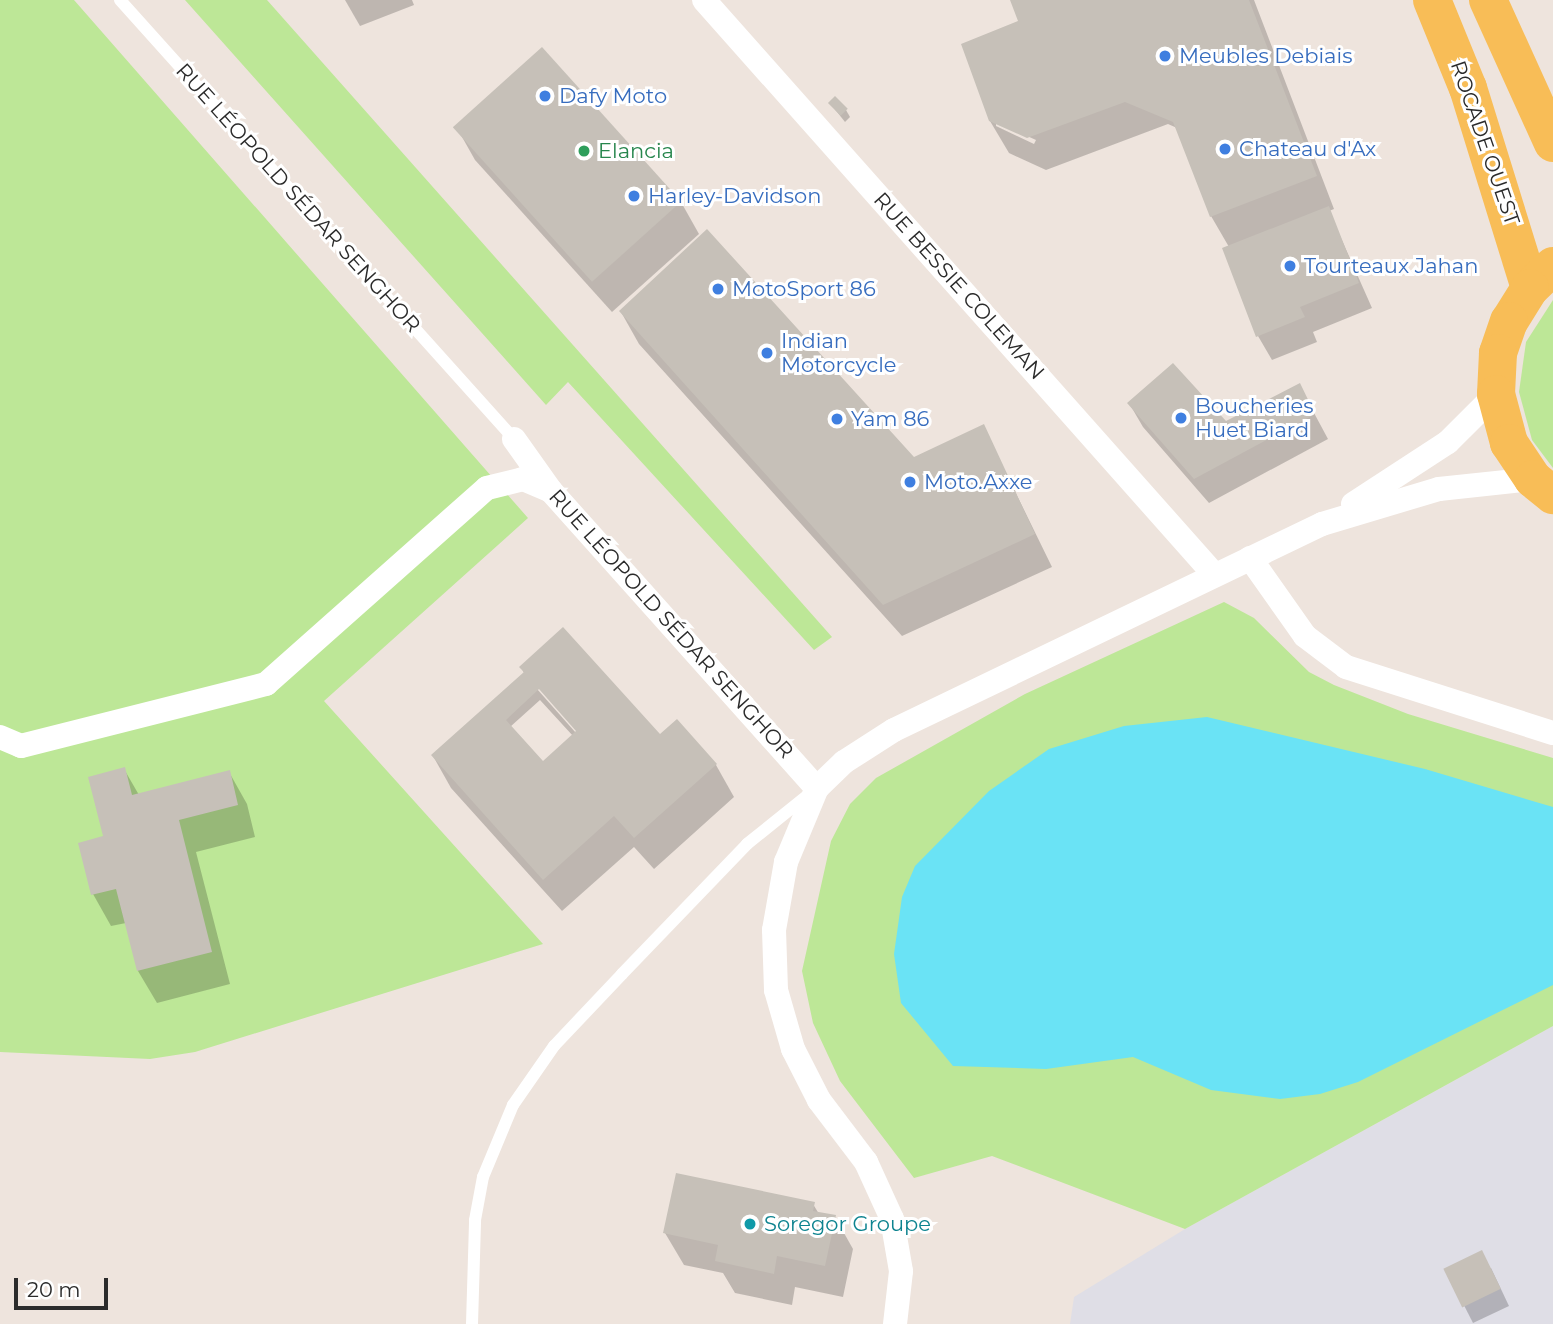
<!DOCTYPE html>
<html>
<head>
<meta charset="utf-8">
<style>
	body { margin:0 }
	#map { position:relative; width:1553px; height:1324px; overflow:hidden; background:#eee4dd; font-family:Montserrat,sans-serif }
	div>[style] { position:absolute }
	.industrial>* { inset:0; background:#dfdee6 }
	.green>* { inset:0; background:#bde797 }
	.water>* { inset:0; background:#6ae3f5 }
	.shadow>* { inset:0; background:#0003 }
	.building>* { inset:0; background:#c6c0b8; transform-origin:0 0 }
	.service>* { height:12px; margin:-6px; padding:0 6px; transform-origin:6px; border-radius:6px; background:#fff }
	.minor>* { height:24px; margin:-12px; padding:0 12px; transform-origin:12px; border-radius:12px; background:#fff }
	.primary>* { height:38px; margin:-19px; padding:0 19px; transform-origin:19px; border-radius:19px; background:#f8bd57 }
	.dots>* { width:19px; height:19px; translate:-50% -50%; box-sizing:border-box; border:4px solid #fff; border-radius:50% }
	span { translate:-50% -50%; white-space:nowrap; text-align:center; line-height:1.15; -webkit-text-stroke:6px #fff; paint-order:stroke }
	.shop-label { font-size:21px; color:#366cbe }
	.left { translate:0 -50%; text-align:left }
	.street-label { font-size:21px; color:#2b2b2b }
	.leisure-label { font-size:21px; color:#27864d }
	.culture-label { font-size:21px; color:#0d838f }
	.scale { position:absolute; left:14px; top:1278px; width:94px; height:32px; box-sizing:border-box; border:4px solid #2b2b2b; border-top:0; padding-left:9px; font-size:21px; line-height:24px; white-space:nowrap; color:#2b2b2b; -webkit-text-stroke:5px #fff; paint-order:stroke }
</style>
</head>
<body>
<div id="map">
	<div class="industrial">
		<div style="clip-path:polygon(1553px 1026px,1553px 1324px,1070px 1324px,1074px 1297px,1185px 1229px)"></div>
	</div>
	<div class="green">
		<div style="clip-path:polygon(0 0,74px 0,528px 518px,324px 701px,543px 944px,195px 1052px,150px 1059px,0 1052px)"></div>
		<div style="clip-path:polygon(185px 0,267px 0,832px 637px,814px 650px,568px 382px,546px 405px)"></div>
		<div style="clip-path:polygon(1553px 300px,1553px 468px,1532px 440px,1519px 392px,1526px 342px)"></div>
		<div style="clip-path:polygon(1224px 602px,1254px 618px,1309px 672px,1334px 685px,1408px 714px,1553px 758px,1553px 1026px,1185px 1229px,992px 1156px,914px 1178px,840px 1081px,813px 1023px,802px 971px,831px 841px,850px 804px,876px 778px,1025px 694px)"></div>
	</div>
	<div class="water">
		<div style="clip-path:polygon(1207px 717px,1425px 769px,1553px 807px,1553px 985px,1358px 1082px,1320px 1094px,1280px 1099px,1211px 1090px,1133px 1057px,1046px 1069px,953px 1066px,901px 1003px,894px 954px,902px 897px,915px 866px,989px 791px,1049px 749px,1124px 726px)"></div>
	</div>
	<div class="shadow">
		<div style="clip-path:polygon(345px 0,412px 0,414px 5px,360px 26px)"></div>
		<div style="clip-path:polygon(evenodd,1012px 0,1254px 0,1334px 209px,1329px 211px,1372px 308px,1313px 332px,1317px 342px,1272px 360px,1258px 336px,1229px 247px,1211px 216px,1177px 128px,1168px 124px,1046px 170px,1009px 153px,990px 121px,1020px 22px,1012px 0,996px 122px,1036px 140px,1034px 144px,996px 126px,996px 122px)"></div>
		<div style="clip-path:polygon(830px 103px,846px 110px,850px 117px,845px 122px)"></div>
		<div style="clip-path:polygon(457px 128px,681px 202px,699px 234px,612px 312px,475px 160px)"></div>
		<div style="clip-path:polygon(621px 312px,913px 459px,983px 426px,1052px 567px,902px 636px,639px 344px)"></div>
		<div style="clip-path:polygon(1299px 385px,1328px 439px,1209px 503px,1143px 427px,1129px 403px,1226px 424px)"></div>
		<div style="clip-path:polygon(evenodd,521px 667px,716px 765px,734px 797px,654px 869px,634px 847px,562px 911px,451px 788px,433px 756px,524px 673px,521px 667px,539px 687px,579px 731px,576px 733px,537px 689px,539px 687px,521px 667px,540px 700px,573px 736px,543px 763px,510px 727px,540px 700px)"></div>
		<div style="clip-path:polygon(124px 769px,139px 795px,229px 772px,247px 804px,255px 837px,196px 852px,230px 984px,157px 1003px,138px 971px,126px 923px,111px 926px,93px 894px)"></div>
		<div style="clip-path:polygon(813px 1204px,819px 1214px,835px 1217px,853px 1249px,843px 1297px,795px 1287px,792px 1305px,735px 1293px,723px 1273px,684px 1265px,665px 1233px)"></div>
		<div style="clip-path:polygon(1491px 1268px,1509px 1306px,1473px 1323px,1446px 1270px)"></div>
	</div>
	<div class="building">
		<div style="clip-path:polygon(1010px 0,1249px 0,1317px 176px,1210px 217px,1173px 122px,1125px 102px,1027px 138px,989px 121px,961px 44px,1018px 21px)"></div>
		<div style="left:542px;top:47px;width:208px;height:120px;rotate:48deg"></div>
		<div style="left:835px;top:96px;width:18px;height:10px;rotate:45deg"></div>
		<div style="clip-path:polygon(1329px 206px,1359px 283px,1300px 307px,1305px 317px,1256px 337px,1222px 248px)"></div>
		<div style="clip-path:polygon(707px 229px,914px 457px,984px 424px,1035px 534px,883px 605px,619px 311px)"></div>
		<div style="clip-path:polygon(1173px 363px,1226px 421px,1300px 383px,1315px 414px,1194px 479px,1127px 403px)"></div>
		<div style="clip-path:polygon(evenodd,563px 627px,660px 734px,677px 719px,717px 764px,634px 838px,614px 816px,543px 880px,431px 755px,524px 672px,519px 667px,563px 627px,539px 689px,576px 731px,543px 761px,506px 720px,539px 689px)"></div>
		<div style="clip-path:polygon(125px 767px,132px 795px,230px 770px,238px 805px,179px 820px,212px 952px,137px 971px,116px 889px,91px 895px,78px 843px,103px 836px,88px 777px)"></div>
		<div style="clip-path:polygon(676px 1173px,815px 1202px,813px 1211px,836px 1215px,825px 1266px,777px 1256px,774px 1274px,715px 1261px,718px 1245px,663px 1233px)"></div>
		<div style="left:1482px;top:1250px;width:43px;height:43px;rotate:64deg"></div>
	</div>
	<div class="service">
		<div style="left:120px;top:0;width:590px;rotate:48.09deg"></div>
		<div style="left:472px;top:1324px;width:104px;rotate:-88.3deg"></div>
		<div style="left:475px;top:1220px;width:44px;rotate:-79.5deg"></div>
		<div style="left:483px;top:1177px;width:78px;rotate:-67.4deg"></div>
		<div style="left:513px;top:1105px;width:72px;rotate:-55.2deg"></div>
		<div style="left:554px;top:1046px;width:99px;rotate:-46.6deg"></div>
		<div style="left:622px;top:974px;width:180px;rotate:-46.1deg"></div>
		<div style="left:747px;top:844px;width:78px;rotate:-38.8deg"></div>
	</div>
	<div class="minor">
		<div style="left:704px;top:0;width:766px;rotate:48.39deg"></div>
		<div style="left:514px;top:439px;width:64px;rotate:54.6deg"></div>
		<div style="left:551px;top:491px;width:399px;rotate:48.2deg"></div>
		<div style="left:1353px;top:504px;width:113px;rotate:-33.1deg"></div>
		<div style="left:1448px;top:442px;width:68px;rotate:-45deg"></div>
		<div style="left:1250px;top:558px;width:95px;rotate:54.8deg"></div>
		<div style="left:1305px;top:636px;width:51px;rotate:37.1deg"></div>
		<div style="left:1346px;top:667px;width:217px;rotate:17.7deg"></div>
		<div style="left:0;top:737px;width:23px;rotate:23deg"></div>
		<div style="left:21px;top:746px;width:253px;rotate:-14.2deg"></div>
		<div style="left:266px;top:684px;width:295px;rotate:-41.6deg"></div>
		<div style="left:487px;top:488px;width:37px;rotate:-14deg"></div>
		<div style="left:523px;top:479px;width:30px;rotate:23deg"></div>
		<div style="left:895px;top:1324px;width:53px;rotate:-83.5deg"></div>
		<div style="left:901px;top:1271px;width:53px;rotate:-99.8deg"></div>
		<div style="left:892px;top:1219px;width:63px;rotate:-114.5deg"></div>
		<div style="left:866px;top:1162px;width:78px;rotate:-127.2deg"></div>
		<div style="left:819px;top:1100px;width:57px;rotate:-117deg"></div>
		<div style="left:793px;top:1049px;width:61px;rotate:-106.1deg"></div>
		<div style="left:776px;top:990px;width:60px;rotate:-91.9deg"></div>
		<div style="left:774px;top:930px;width:69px;rotate:-80deg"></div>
		<div style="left:786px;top:862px;width:80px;rotate:-67.3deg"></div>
		<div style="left:817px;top:788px;width:37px;rotate:-44deg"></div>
		<div style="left:844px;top:762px;width:59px;rotate:-32.6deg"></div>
		<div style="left:894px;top:730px;width:475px;rotate:-25.7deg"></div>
		<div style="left:1322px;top:524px;width:122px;rotate:-16.7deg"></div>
		<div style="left:1439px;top:489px;width:95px;rotate:-6.1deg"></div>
	</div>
	<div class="primary">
		<div style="left:1432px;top:0;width:95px;rotate:67.8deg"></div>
		<div style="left:1468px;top:88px;width:209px;rotate:72.8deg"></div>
		<div style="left:1488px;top:0;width:157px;rotate:65.6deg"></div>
		<div style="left:1553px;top:266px;width:32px;rotate:136deg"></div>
		<div style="left:1530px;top:288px;width:39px;rotate:122deg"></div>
		<div style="left:1509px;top:321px;width:34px;rotate:109deg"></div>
		<div style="left:1498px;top:353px;width:41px;rotate:92.8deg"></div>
		<div style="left:1496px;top:394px;width:51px;rotate:75.1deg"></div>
		<div style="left:1509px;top:443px;width:43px;rotate:56.3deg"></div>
		<div style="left:1533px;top:479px;width:26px;rotate:39deg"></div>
	</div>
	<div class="dots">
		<div style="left:1165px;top:56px;background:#3f7fe0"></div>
		<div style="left:545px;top:96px;background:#3f7fe0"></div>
		<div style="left:1225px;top:149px;background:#3f7fe0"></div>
		<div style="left:584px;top:151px;background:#2e9e5b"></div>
		<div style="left:634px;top:196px;background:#3f7fe0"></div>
		<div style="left:1290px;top:266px;background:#3f7fe0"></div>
		<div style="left:718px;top:289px;background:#3f7fe0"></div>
		<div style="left:767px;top:353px;background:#3f7fe0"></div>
		<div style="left:1181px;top:418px;background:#3f7fe0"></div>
		<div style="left:837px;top:419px;background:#3f7fe0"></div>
		<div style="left:910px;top:482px;background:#3f7fe0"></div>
		<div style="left:750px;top:1224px;background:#0f9aa8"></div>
	</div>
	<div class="shop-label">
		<span class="left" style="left:1179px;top:56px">Meubles Debiais</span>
		<span class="left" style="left:559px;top:96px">Dafy Moto</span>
		<span class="left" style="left:1239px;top:149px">Chateau d'Ax</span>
		<span class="left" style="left:648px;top:196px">Harley-Davidson</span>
		<span class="left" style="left:1304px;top:266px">Tourteaux Jahan</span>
		<span class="left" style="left:732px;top:289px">MotoSport 86</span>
		<span class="left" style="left:781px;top:353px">Indian<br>Motorcycle</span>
		<span class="left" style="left:1195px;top:418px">Boucheries<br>Huet Biard</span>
		<span class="left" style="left:851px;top:419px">Yam 86</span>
		<span class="left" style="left:924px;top:482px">Moto.Axxe</span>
	</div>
	<div class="street-label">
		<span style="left:1485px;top:143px;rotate:71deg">ROCADE OUEST</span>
		<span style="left:298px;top:198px;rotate:48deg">RUE LÉOPOLD SÉDAR SENGHOR</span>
		<span style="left:959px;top:286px;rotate:48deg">RUE BESSIE COLEMAN</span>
		<span style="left:671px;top:624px;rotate:48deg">RUE LÉOPOLD SÉDAR SENGHOR</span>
	</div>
	<div class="leisure-label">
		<span class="left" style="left:598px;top:151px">Elancia</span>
	</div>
	<div class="culture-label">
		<span class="left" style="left:764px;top:1224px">Soregor Groupe</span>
	</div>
	<div class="scale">20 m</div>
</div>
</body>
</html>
